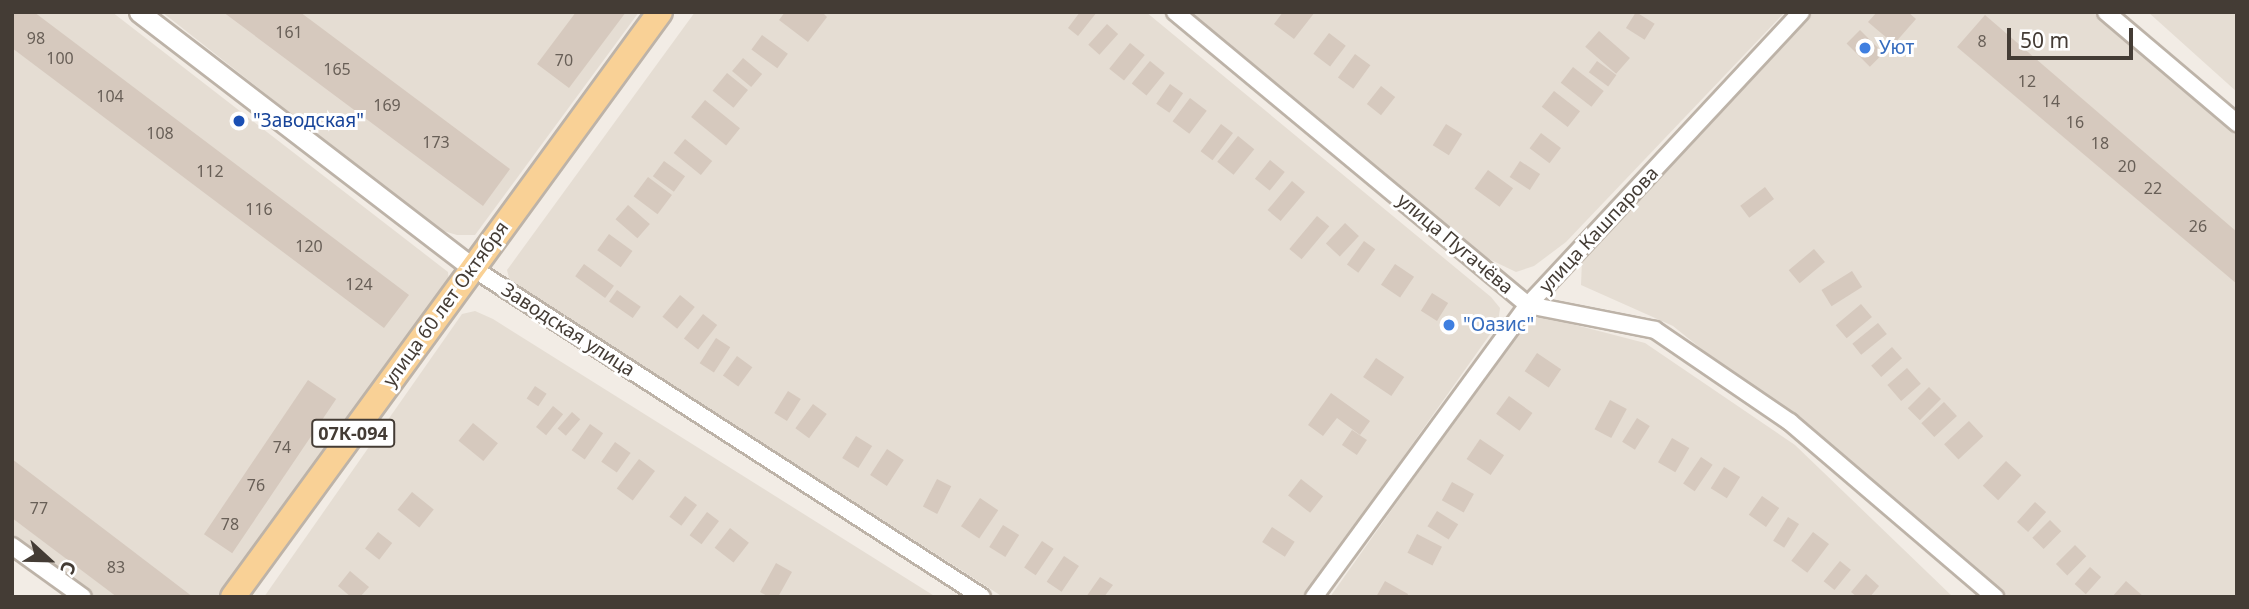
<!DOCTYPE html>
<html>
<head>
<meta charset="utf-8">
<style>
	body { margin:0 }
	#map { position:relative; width:2249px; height:609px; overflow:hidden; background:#f2ece5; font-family:"Noto Sans",sans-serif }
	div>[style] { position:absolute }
	.residential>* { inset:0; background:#e5ddd3 }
	.building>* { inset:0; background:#d6c9be; transform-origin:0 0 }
	.roads { filter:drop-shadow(2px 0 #bdb3a8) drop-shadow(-2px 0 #bdb3a8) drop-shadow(0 2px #bdb3a8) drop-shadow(0 -2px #bdb3a8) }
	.minor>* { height:16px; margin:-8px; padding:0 8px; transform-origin:8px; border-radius:8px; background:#fff }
	.tertiary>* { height:19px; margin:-9.5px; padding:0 9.5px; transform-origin:9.5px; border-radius:9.5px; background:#fff }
	.primary>* { height:24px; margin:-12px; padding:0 12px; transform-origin:12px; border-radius:12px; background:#f9d196 }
	.dots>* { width:19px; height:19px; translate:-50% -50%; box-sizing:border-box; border:4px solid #fff; border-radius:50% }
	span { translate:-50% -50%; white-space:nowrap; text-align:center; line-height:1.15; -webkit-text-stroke:6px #fff; paint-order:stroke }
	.number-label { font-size:16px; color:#685f57 }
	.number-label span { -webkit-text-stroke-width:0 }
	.shield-label span { padding:2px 5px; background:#fff; border:2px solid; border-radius:5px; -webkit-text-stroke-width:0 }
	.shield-label { font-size:18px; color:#443c35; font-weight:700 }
	.shop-label { font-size:19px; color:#366cbe }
	.left { translate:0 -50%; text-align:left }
	.transit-label { font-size:19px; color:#164399 }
	.street-label { font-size:19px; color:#443c35 }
	.frame { position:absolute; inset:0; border:14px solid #443c35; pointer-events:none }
	.north { position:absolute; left:14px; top:525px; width:70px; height:70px; -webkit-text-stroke:5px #fff; paint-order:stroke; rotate:112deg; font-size:19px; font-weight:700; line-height:28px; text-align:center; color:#443c35 }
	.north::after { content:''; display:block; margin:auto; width:24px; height:32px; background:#443c35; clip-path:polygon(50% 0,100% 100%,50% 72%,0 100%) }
	.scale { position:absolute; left:2007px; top:28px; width:126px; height:32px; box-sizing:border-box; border:4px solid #443c35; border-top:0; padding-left:9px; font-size:21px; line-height:24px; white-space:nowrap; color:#443c35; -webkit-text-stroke:5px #fff; paint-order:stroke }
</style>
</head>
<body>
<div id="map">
	<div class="residential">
		<div style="clip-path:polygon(12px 12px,112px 12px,448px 272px,449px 282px,442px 292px,220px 597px,94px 597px,12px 534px)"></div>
		<div style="clip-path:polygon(162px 12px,639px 12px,475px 235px,457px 235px,437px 229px)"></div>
		<div style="clip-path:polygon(695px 12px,1146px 12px,1491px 297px,1500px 308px,1498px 323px,1304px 597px,1003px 597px,510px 282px,507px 270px)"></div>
		<div style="clip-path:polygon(1190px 12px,1785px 12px,1566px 242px,1534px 266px,1516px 272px,1487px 258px)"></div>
		<div style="clip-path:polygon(1812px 12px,2092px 12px,2237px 135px,2237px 597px,2009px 597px,1673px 326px,1581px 285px,1582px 260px,1604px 234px)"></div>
		<div style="clip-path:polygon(2148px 12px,2237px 12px,2237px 92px)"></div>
		<div style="clip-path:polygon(475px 311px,493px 319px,936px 597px,264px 597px,462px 314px)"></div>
		<div style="clip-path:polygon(1541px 316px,1645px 343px,1795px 445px,1953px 597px,1330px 597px,1523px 324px)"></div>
	</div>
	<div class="building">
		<div style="clip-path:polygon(12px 12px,34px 12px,409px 295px,384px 328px,12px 48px)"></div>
		<div style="clip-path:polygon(223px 12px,300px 12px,510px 169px,483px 206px)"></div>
		<div style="clip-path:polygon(576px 12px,626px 12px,569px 88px,537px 64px)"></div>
		<div style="clip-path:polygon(785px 12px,822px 12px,827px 17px,808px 42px,779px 20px)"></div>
		<div style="clip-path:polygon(1080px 12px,1097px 12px,1078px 36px,1068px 28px)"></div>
		<div style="clip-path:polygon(1283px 12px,1315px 12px,1294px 39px,1274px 24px)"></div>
		<div style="left:1636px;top:12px;width:22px;height:19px;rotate:32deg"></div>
		<div style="clip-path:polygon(1877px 12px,1908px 12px,1916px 19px,1894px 44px,1868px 22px)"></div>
		<div style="clip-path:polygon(1985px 15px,2237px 232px,2237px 284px,1957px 47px)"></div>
		<div style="left:1107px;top:24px;width:15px;height:28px;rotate:42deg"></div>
		<div style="left:1860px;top:30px;width:33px;height:19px;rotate:45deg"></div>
		<div style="left:1599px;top:31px;width:41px;height:21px;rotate:41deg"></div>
		<div style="left:1329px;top:33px;width:21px;height:26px;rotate:37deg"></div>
		<div style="left:762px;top:35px;width:32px;height:18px;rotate:36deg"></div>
		<div style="left:1130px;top:43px;width:19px;height:33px;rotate:39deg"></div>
		<div style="left:1355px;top:54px;width:19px;height:29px;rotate:36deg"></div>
		<div style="left:743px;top:58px;width:25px;height:17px;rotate:40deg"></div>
		<div style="left:1150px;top:61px;width:19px;height:29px;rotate:39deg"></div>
		<div style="left:1597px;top:61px;width:24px;height:14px;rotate:36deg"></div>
		<div style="left:1573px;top:67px;width:39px;height:20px;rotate:38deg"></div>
		<div style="left:727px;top:73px;width:27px;height:23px;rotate:39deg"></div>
		<div style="left:1170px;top:84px;width:16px;height:24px;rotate:35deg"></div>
		<div style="left:1381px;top:86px;width:18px;height:23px;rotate:38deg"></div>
		<div style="left:1554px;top:91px;width:33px;height:20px;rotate:38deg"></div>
		<div style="left:1190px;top:98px;width:21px;height:29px;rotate:37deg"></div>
		<div style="left:705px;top:100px;width:45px;height:22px;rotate:39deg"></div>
		<div style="left:1221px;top:124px;width:15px;height:34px;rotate:37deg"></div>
		<div style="left:1446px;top:124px;width:19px;height:25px;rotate:32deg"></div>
		<div style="left:1541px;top:133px;width:25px;height:19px;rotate:37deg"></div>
		<div style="left:1238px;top:136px;width:21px;height:33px;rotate:39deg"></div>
		<div style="left:685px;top:139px;width:35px;height:18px;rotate:39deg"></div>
		<div style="left:1270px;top:160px;width:19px;height:24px;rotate:39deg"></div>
		<div style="left:664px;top:161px;width:26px;height:19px;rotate:36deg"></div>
		<div style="left:1520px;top:161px;width:24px;height:19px;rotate:33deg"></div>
		<div style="left:1488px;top:170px;width:31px;height:23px;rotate:36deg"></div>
		<div style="left:648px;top:177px;width:30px;height:24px;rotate:37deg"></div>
		<div style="left:1292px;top:181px;width:17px;height:38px;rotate:40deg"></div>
		<div style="left:1765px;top:187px;width:15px;height:31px;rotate:53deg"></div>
		<div style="left:628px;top:205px;width:29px;height:19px;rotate:41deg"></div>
		<div style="left:1317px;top:216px;width:16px;height:43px;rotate:40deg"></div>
		<div style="left:1345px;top:223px;width:19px;height:28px;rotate:43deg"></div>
		<div style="left:609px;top:234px;width:29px;height:20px;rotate:36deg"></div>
		<div style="left:1364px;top:241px;width:14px;height:29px;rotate:36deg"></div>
		<div style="left:1814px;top:249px;width:17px;height:33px;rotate:50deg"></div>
		<div style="left:584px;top:264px;width:37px;height:15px;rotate:36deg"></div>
		<div style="left:1395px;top:264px;width:23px;height:25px;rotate:34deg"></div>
		<div style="left:1852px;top:271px;width:19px;height:36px;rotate:58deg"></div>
		<div style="left:617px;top:290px;width:29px;height:14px;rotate:35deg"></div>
		<div style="left:1432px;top:293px;width:19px;height:21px;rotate:32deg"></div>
		<div style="left:680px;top:295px;width:19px;height:28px;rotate:39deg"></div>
		<div style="left:1861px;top:304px;width:17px;height:33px;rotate:50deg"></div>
		<div style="left:703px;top:314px;width:18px;height:31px;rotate:38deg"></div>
		<div style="left:1878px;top:323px;width:14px;height:33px;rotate:51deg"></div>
		<div style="left:716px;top:338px;width:17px;height:30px;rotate:33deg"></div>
		<div style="left:1892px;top:347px;width:15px;height:28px;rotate:48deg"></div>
		<div style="left:1537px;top:353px;width:29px;height:22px;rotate:34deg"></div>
		<div style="left:737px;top:356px;width:19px;height:24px;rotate:36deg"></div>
		<div style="left:1376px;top:358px;width:34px;height:23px;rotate:34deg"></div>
		<div style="left:1907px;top:368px;width:21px;height:26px;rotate:49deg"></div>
		<div style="left:308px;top:380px;width:34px;height:186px;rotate:34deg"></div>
		<div style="left:535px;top:386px;width:14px;height:15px;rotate:34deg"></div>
		<div style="left:1929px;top:387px;width:17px;height:30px;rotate:45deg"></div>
		<div style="left:788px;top:391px;width:15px;height:26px;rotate:32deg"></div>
		<div style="clip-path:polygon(1331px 393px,1370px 421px,1360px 435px,1337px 418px,1323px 436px,1308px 425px)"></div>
		<div style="left:1509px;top:396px;width:29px;height:22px;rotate:36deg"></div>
		<div style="left:1610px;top:400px;width:19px;height:33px;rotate:28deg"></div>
		<div style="left:1944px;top:402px;width:19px;height:31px;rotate:47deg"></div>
		<div style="left:813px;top:404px;width:17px;height:30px;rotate:36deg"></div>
		<div style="left:553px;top:406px;width:13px;height:27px;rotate:39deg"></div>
		<div style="left:572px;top:412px;width:11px;height:22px;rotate:41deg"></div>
		<div style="left:1637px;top:418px;width:15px;height:28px;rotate:32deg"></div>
		<div style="left:1969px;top:421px;width:21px;height:34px;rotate:47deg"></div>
		<div style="left:473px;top:423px;width:32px;height:23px;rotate:39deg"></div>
		<div style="left:590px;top:424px;width:16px;height:32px;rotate:35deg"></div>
		<div style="left:1352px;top:430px;width:18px;height:18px;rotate:34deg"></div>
		<div style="left:856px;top:436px;width:19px;height:26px;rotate:32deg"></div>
		<div style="left:1672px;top:438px;width:20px;height:28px;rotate:30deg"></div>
		<div style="left:1480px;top:439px;width:29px;height:24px;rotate:34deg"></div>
		<div style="left:615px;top:442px;width:19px;height:24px;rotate:35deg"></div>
		<div style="left:887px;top:449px;width:20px;height:31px;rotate:33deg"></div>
		<div style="left:1701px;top:457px;width:14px;height:32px;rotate:34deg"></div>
		<div style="clip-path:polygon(12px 459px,117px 539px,193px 597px,117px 597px,12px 518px)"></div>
		<div style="left:639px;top:459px;width:20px;height:37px;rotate:37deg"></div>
		<div style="left:2006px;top:461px;width:21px;height:34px;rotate:43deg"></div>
		<div style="left:1724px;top:467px;width:19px;height:25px;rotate:32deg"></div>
		<div style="left:937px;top:479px;width:16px;height:31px;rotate:27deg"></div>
		<div style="left:1301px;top:479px;width:28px;height:21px;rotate:38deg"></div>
		<div style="left:1452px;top:482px;width:25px;height:21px;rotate:29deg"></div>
		<div style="left:412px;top:492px;width:28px;height:23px;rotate:39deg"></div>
		<div style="left:685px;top:496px;width:15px;height:26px;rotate:37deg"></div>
		<div style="left:1762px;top:496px;width:21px;height:23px;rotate:35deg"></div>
		<div style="left:980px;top:498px;width:22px;height:34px;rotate:34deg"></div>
		<div style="left:2035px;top:502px;width:15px;height:27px;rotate:42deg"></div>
		<div style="left:1437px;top:511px;width:25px;height:18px;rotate:32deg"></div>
		<div style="left:707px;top:512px;width:15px;height:29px;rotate:37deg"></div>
		<div style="left:1788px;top:517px;width:13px;height:28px;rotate:32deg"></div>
		<div style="left:2050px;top:520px;width:16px;height:25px;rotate:45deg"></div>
		<div style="left:1003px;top:525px;width:19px;height:26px;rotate:32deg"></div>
		<div style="left:1272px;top:527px;width:27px;height:18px;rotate:33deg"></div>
		<div style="left:730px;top:528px;width:24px;height:25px;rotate:38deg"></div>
		<div style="left:378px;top:532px;width:18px;height:21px;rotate:38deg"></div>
		<div style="left:1813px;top:532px;width:20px;height:36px;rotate:37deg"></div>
		<div style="left:1417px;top:534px;width:28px;height:21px;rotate:27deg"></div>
		<div style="left:1042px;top:541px;width:14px;height:32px;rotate:34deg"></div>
		<div style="left:2075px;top:545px;width:16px;height:27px;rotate:45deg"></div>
		<div style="left:1064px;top:556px;width:18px;height:31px;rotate:34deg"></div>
		<div style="left:1840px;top:561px;width:14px;height:26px;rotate:39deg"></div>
		<div style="clip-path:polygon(776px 563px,792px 572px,778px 597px,769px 597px,760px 592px)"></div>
		<div style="left:2090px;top:567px;width:15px;height:23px;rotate:42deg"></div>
		<div style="clip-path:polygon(350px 571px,369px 587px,360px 597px,351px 597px,338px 586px)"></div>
		<div style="clip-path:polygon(1866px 574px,1879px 586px,1870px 597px,1857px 597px,1851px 592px)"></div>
		<div style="clip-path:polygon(1100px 577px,1113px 585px,1104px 597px,1086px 597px)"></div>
		<div style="clip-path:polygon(1385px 581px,1408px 594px,1407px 597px,1376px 597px)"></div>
		<div style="clip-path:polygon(2126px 581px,2144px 597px,2112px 597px)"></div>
	</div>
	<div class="roads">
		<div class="minor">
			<div style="left:1175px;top:12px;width:459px;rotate:39.7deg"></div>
			<div style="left:1528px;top:305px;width:129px;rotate:11.1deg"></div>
			<div style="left:1655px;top:330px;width:163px;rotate:34.3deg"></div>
			<div style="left:1790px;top:422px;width:270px;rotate:40.5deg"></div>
			<div style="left:2106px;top:12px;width:172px;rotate:40.3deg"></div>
			<div style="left:471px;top:267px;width:608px;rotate:32.85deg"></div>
			<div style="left:12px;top:546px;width:87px;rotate:35.7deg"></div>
			<div style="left:1314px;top:597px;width:362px;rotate:-53.8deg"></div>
			<div style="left:1528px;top:305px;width:400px;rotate:-47deg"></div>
		</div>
		<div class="tertiary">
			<div style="left:139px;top:12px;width:419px;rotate:37.5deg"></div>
		</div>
		<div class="primary">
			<div style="left:233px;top:597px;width:724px;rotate:-53.87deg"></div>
		</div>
	</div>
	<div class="dots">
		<div style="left:1865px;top:48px;background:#3f7fe0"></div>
		<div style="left:239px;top:121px;background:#1a4fb4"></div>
		<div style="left:1449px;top:325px;background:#3f7fe0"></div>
	</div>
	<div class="number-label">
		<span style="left:289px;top:32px">161</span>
		<span style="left:36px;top:38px">98</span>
		<span style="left:1982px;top:41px">8</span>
		<span style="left:60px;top:58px">100</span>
		<span style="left:564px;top:60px">70</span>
		<span style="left:337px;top:69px">165</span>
		<span style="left:2027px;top:81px">12</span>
		<span style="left:110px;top:96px">104</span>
		<span style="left:2051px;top:101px">14</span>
		<span style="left:387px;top:105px">169</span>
		<span style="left:2075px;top:122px">16</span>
		<span style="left:160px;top:133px">108</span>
		<span style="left:436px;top:142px">173</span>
		<span style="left:2100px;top:143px">18</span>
		<span style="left:2127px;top:166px">20</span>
		<span style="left:210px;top:171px">112</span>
		<span style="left:2153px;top:188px">22</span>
		<span style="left:259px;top:209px">116</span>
		<span style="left:2198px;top:226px">26</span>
		<span style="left:309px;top:246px">120</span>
		<span style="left:359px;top:284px">124</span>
		<span style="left:282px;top:447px">74</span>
		<span style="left:256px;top:485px">76</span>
		<span style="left:39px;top:508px">77</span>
		<span style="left:230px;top:524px">78</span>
		<span style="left:116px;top:567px">83</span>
	</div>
	<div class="shield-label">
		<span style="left:353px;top:433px">07К-094</span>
	</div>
	<div class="shop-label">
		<span class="left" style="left:1879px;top:48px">Уют</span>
		<span class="left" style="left:1463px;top:325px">"Оазис"</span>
	</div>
	<div class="transit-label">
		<span class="left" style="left:253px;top:121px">"Заводская"</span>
	</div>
	<div class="street-label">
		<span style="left:1599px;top:230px;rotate:-47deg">улица Кашпарова</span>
		<span style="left:1455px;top:244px;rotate:40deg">улица Пугачёва</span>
		<span style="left:446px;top:304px;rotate:-54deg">улица 60 лет Октября</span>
		<span style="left:568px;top:330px;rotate:33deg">Заводская улица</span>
	</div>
	<div class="frame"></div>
	<div class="north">С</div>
	<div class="scale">50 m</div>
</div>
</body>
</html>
